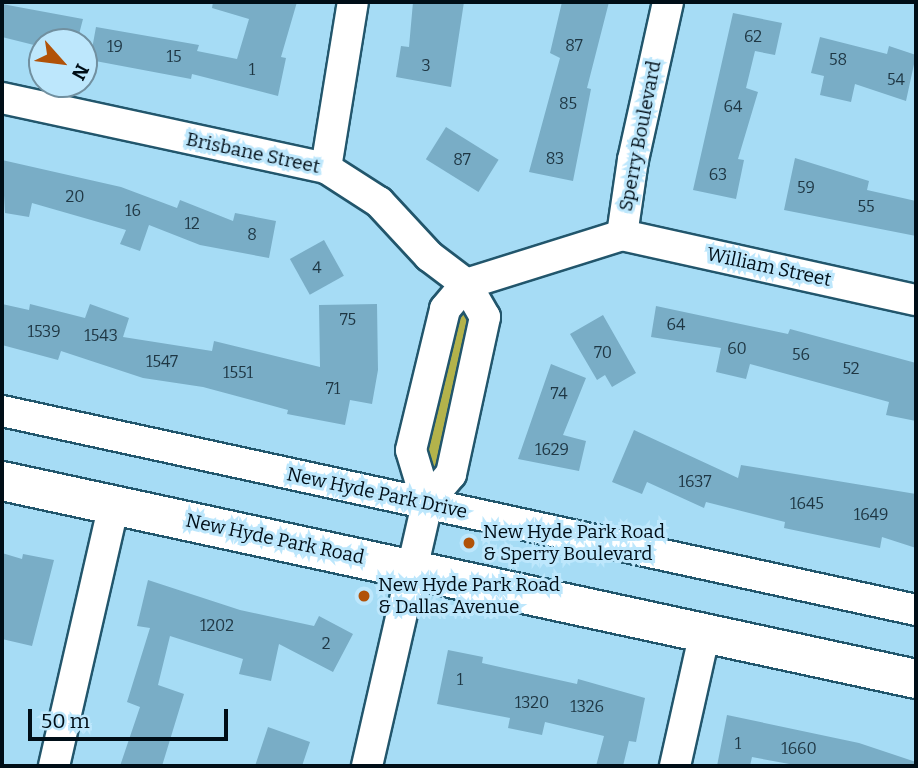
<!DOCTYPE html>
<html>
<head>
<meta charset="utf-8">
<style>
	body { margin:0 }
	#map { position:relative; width:918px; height:768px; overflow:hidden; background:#a6dcf5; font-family:Bitter,serif }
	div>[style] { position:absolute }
	.green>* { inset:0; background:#b3b34b }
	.building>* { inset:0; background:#79adc6; transform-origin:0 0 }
	.roads { filter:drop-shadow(2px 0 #22566c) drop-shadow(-2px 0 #22566c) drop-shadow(0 2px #22566c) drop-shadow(0 -2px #22566c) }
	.minor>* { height:30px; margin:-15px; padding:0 15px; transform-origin:15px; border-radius:15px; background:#fff }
	.secondary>* { height:38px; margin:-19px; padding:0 19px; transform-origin:19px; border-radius:19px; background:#fff }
	.dots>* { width:19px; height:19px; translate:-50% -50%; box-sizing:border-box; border:4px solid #bde7fc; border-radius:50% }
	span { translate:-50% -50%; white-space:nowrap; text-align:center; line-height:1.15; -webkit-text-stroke:6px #bde7fc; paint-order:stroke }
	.number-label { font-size:16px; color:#1e3643 }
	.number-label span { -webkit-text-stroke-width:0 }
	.street-label { font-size:19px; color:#000e17 }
	.poi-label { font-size:19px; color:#000e17 }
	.left { translate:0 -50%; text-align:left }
	.frame { position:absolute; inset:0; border:4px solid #000e17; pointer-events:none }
	.north { position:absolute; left:28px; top:28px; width:70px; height:70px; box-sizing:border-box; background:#bde7fc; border:2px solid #7190a0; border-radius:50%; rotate:118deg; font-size:19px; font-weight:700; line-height:28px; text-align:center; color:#000e17 }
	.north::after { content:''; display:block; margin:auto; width:24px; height:32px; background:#b15208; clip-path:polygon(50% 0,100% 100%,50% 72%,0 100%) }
	.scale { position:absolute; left:28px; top:709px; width:200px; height:32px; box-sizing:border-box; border:4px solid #000e17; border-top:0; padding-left:9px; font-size:21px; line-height:24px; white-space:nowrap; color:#000e17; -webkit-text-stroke:5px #bde7fc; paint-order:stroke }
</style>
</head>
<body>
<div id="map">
	<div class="green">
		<div style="clip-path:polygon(466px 291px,481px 317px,447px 472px,428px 495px,415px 452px)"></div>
	</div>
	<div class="building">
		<div style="clip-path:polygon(213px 2px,297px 2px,281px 57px,286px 58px,278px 96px,192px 74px,191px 79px,90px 60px,96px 27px,199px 45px,197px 51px,237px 59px,249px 19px,212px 8px)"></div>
		<div style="clip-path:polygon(413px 2px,464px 2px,451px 87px,396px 77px,401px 46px,409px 47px)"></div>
		<div style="clip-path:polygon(562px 2px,609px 2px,587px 88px,591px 89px,573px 181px,529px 172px,560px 58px,550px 53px)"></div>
		<div style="clip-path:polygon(2px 4px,83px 19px,77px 42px,42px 42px,42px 47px,2px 37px)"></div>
		<div style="clip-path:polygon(733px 13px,782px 23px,775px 55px,755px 51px,746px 88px,758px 92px,738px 159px,744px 160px,736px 199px,693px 190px)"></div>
		<div style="clip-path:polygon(820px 37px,887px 54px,889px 46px,916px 55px,906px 101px,855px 84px,851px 102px,820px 95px,824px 76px,811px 73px)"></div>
		<div style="left:446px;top:127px;width:62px;height:38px;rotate:32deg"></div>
		<div style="clip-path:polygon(795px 158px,869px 181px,867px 190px,916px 201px,916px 236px,784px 210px)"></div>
		<div style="clip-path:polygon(2px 160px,121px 187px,177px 208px,180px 200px,233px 221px,235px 213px,276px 221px,269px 258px,200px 245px,149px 225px,140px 251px,120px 244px,126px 230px,32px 203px,29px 217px,5px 213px)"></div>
		<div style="left:324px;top:240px;width:41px;height:39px;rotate:61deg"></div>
		<div style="clip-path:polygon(2px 304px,29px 310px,30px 304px,85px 318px,90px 304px,129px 318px,123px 337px,212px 351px,214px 341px,320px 367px,319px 305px,377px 304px,378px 370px,372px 404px,350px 400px,345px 425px,287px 414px,288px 410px,203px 387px,143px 378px,61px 351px,58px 360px,2px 345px)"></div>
		<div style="clip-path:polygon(656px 306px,788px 334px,790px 329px,916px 363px,916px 421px,886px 415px,889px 402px,750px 364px,746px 379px,716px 372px,721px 348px,651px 337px)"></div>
		<div style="clip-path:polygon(603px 315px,636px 373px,612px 387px,605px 375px,597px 380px,570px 334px)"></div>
		<div style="clip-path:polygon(551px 364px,586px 378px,563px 435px,586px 441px,579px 471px,518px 459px)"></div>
		<div style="clip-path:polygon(634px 430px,738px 478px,741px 465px,916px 494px,916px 548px,882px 537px,880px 548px,784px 528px,785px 522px,706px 502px,704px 508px,647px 482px,642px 494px,612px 482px)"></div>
		<div style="clip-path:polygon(2px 553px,22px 559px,23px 554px,54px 560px,32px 646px,2px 639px)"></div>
		<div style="clip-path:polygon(148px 580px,240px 610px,314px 626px,319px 616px,353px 634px,333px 672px,279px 644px,271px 681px,239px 674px,243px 659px,170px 636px,158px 685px,184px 694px,162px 766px,120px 766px,140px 707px,127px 702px,150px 628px,137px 626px)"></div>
		<div style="clip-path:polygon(448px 650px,483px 657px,482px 663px,577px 684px,578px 679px,645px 698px,636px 742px,629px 741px,623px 766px,596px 766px,604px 736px,545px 722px,542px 735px,508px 728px,510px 718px,437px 704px)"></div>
		<div style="clip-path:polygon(727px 715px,859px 743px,916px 762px,916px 766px,800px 766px,752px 757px,750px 766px,717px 766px)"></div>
		<div style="clip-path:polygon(268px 727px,310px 742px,302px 766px,255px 766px)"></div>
	</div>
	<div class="roads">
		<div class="minor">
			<div style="left:2px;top:98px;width:331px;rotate:12.2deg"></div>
			<div style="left:326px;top:168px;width:63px;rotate:32.7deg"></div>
			<div style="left:379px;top:202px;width:74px;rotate:47.2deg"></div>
			<div style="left:429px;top:256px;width:46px;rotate:37.1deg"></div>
			<div style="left:466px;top:284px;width:38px;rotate:60deg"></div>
			<div style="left:485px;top:317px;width:161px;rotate:102.2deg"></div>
			<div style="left:451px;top:474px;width:38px;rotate:130deg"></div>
			<div style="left:427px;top:503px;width:55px;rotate:-106.8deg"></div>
			<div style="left:411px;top:450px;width:145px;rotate:-76.4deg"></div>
			<div style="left:445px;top:309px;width:33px;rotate:-50deg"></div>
			<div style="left:466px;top:284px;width:164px;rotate:-17.4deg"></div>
			<div style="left:622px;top:235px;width:76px;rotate:-81.7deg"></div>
			<div style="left:633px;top:160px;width:162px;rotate:-77.5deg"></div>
			<div style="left:326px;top:168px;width:168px;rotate:-80.8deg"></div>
			<div style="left:622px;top:235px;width:301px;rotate:12.5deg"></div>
			<div style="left:2px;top:411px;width:935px;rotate:12.28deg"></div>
			<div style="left:54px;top:766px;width:268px;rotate:-77.1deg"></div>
			<div style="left:367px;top:766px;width:270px;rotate:-77.1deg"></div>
			<div style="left:675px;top:766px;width:137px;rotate:-77.4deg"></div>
		</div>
		<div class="secondary">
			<div style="left:2px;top:481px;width:935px;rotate:12.22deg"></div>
		</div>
	</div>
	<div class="dots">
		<div style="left:469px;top:543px;background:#b15208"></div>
		<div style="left:364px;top:596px;background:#b15208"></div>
	</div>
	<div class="number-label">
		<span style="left:753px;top:37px">62</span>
		<span style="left:574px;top:46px">87</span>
		<span style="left:115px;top:47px">19</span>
		<span style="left:174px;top:57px">15</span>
		<span style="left:838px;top:60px">58</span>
		<span style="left:426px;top:66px">3</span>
		<span style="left:252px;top:70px">1</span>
		<span style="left:896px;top:80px">54</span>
		<span style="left:568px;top:104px">85</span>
		<span style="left:733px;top:107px">64</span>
		<span style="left:555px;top:159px">83</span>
		<span style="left:462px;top:160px">87</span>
		<span style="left:718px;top:175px">63</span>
		<span style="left:806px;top:188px">59</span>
		<span style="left:75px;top:197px">20</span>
		<span style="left:866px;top:207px">55</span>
		<span style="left:133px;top:211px">16</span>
		<span style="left:192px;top:224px">12</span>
		<span style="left:252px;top:235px">8</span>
		<span style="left:317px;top:268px">4</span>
		<span style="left:348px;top:320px">75</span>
		<span style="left:676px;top:325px">64</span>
		<span style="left:44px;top:332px">1539</span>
		<span style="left:101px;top:336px">1543</span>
		<span style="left:737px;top:349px">60</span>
		<span style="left:603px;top:353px">70</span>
		<span style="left:801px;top:355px">56</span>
		<span style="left:162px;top:362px">1547</span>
		<span style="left:851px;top:369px">52</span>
		<span style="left:238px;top:373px">1551</span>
		<span style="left:333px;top:389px">71</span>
		<span style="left:559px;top:394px">74</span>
		<span style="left:552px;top:450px">1629</span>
		<span style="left:695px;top:482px">1637</span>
		<span style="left:807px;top:504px">1645</span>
		<span style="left:871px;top:515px">1649</span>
		<span style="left:217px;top:626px">1202</span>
		<span style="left:326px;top:644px">2</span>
		<span style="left:460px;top:680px">1</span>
		<span style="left:532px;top:703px">1320</span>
		<span style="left:587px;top:707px">1326</span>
		<span style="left:738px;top:744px">1</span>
		<span style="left:799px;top:749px">1660</span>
	</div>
	<div class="street-label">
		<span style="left:640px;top:136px;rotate:-79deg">Sperry Boulevard</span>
		<span style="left:253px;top:153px;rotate:12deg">Brisbane Street</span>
		<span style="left:769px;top:267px;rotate:12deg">William Street</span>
		<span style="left:377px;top:493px;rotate:12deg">New Hyde Park Drive</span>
		<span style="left:275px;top:539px;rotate:12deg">New Hyde Park Road</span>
	</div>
	<div class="poi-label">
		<span class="left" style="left:483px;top:543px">New Hyde Park Road<br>&amp; Sperry Boulevard</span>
		<span class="left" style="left:378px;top:596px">New Hyde Park Road<br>&amp; Dallas Avenue</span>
	</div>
	<div class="frame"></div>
	<div class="north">N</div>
	<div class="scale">50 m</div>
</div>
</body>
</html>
